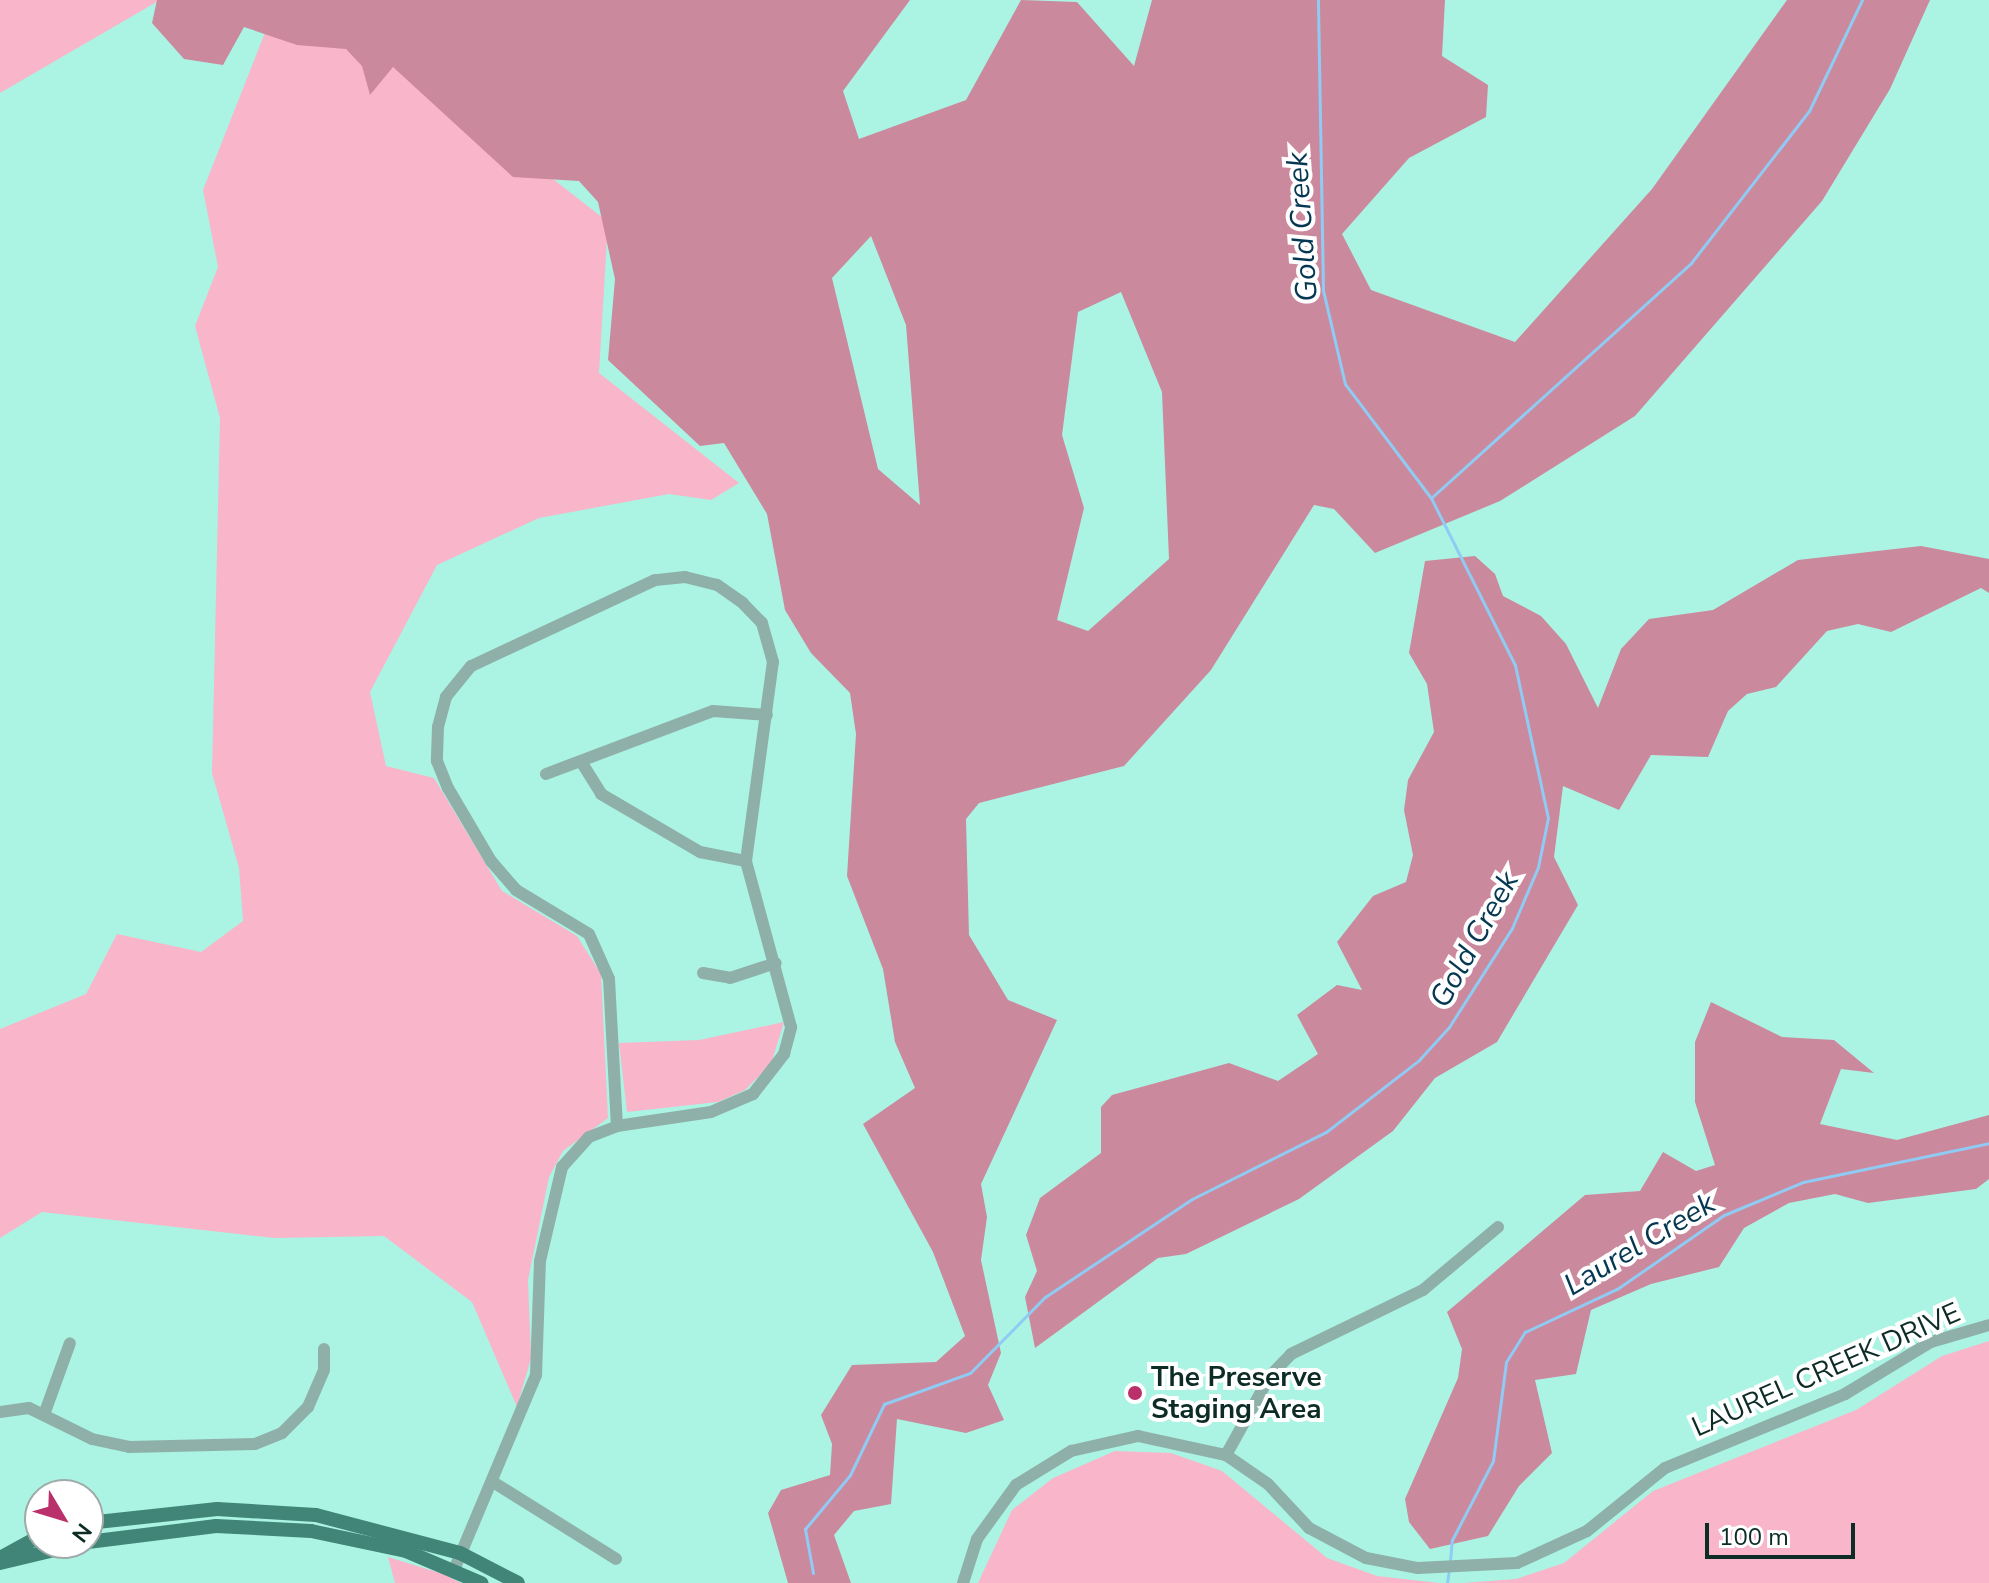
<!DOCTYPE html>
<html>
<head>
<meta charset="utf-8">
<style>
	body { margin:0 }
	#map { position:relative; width:1989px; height:1583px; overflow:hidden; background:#abf4e4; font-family:"Nunito Sans",sans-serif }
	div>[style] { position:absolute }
	.green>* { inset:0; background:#f9b5c9 }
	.forest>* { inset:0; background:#cb899d }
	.stream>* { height:3px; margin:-1.5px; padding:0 1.5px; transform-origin:1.5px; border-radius:1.5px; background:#90cbf4 }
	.minor>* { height:12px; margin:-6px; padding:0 6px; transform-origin:6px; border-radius:6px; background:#8fb0a9 }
	.major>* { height:14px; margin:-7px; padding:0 7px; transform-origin:7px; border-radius:7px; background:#418478 }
	.dots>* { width:22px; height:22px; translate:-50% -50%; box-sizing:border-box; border:4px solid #fff; border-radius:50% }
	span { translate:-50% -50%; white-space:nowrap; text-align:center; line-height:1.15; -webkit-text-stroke:8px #fff; paint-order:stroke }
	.street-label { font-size:28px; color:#0d2c26 }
	.poi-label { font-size:28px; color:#0d2c26; font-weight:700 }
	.left { translate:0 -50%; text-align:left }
	.water-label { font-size:30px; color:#053752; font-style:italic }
	.north { position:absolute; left:24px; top:1479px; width:80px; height:80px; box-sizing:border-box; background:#fff; border:2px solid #9eaba8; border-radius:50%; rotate:128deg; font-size:22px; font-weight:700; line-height:32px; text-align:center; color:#0d2c26 }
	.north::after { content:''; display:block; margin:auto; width:28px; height:36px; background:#ba306a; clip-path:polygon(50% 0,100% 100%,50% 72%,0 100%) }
	.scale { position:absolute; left:1705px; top:1523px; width:150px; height:36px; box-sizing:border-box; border:4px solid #0d2c26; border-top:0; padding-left:10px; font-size:24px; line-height:28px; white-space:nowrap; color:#0d2c26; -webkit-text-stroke:6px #fff; paint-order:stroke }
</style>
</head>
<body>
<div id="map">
	<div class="green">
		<div style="clip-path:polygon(0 0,160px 0,0 93px)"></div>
		<div style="clip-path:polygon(266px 30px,398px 39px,488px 128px,608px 222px,599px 373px,739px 483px,711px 500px,669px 494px,539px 518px,437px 565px,370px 692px,386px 766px,434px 778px,502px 891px,577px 936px,601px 974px,608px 1118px,563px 1151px,549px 1177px,528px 1280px,531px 1358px,517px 1407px,472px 1302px,384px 1236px,275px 1238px,42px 1212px,0 1238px,0 1029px,86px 994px,117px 934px,201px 952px,243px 921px,239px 868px,212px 773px,220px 418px,195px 326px,218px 267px,203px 190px)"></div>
		<div style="clip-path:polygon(784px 1022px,771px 1064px,745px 1090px,718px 1102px,627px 1112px,619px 1043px,699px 1040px)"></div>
		<div style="clip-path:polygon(1989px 1341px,1989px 1583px,1463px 1583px,1516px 1579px,1564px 1563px,1653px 1491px,1856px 1410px,1942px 1356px)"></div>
		<div style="clip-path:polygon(1115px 1451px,1171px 1453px,1222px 1471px,1327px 1558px,1377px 1576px,1439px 1583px,978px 1583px,1012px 1510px,1053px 1478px)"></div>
		<div style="clip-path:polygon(388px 1557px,443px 1574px,461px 1583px,395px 1583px)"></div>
	</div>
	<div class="forest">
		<div style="clip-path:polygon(evenodd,157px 0,910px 0,843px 91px,859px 139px,966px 100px,1021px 0,1077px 2px,1134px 66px,1152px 0,1445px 0,1442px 56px,1488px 85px,1486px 117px,1409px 158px,1342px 234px,1371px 290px,1515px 342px,1652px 189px,1787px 0,1930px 0,1890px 89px,1822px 201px,1635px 416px,1500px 501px,1375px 553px,1334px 509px,1314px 505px,1211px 670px,1124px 766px,979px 803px,966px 819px,969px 935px,1008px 1000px,1057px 1020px,981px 1184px,987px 1217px,981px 1260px,1001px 1353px,988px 1385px,1004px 1420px,966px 1433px,897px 1419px,891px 1504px,854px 1511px,834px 1535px,851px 1583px,788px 1583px,768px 1513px,781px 1490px,830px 1475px,832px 1444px,821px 1415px,852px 1365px,936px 1362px,965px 1336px,933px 1252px,863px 1124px,915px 1088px,895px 1042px,883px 969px,847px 876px,856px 734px,850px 693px,811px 653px,785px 610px,767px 514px,724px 443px,700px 446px,608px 360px,615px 279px,598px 202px,579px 181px,513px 177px,393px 67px,370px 95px,362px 66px,346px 49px,297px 45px,244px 27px,223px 65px,184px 59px,152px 23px,157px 0,871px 236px,906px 325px,920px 505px,878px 469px,832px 278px,871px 236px,157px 0,1121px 292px,1162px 392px,1169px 559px,1088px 631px,1057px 620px,1084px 508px,1062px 435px,1078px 312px,1121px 292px)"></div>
		<div style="clip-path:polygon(1921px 546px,1989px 559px,1989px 593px,1981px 588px,1891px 632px,1858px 624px,1827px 631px,1776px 687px,1747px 694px,1728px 711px,1708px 757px,1651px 755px,1619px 810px,1563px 786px,1554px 857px,1578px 905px,1497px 1042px,1435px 1078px,1393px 1131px,1299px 1199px,1186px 1254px,1158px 1258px,1035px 1348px,1025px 1297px,1037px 1271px,1026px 1235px,1040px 1198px,1101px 1153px,1101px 1107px,1112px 1095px,1229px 1063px,1278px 1081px,1318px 1054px,1297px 1015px,1337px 985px,1362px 990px,1337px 942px,1373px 896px,1406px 882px,1413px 855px,1404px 810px,1408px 780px,1434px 732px,1427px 684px,1409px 653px,1425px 561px,1475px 556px,1495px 574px,1503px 596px,1541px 616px,1566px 644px,1598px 708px,1621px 649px,1649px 619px,1713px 610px,1798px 560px)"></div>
		<div style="clip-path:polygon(1711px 1002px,1782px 1037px,1834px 1040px,1874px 1073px,1841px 1069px,1820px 1124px,1897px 1140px,1989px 1115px,1989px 1179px,1976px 1189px,1868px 1203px,1835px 1194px,1789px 1203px,1744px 1228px,1719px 1267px,1651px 1284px,1591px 1310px,1576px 1374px,1535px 1380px,1552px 1453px,1519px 1486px,1488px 1536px,1430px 1549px,1409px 1522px,1405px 1499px,1458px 1378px,1462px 1349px,1447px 1312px,1585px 1195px,1640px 1191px,1663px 1152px,1696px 1171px,1715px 1165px,1695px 1102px,1695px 1042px)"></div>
	</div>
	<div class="stream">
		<div style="left:1431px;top:498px;width:350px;rotate:-42.1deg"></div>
		<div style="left:1691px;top:263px;width:192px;rotate:-52.2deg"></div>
		<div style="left:1809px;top:111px;width:123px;rotate:-64.5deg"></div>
		<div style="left:1450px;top:1561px;width:21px;rotate:-85deg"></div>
		<div style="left:1452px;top:1540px;width:89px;rotate:-62.6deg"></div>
		<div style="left:1493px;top:1461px;width:100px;rotate:-82.5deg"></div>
		<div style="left:1506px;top:1362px;width:36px;rotate:-58deg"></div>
		<div style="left:1525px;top:1332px;width:102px;rotate:-25.1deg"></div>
		<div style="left:1617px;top:1289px;width:130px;rotate:-34.7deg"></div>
		<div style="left:1724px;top:1215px;width:86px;rotate:-22.7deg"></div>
		<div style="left:1803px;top:1182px;width:190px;rotate:-11.8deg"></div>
		<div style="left:813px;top:1573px;width:45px;rotate:-100.3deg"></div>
		<div style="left:805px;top:1529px;width:70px;rotate:-50.2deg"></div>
		<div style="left:850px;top:1475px;width:79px;rotate:-64.4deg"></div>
		<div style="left:884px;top:1404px;width:91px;rotate:-19.8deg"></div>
		<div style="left:970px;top:1373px;width:107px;rotate:-45.4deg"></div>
		<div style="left:1045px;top:1297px;width:177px;rotate:-33.7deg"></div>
		<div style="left:1192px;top:1199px;width:150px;rotate:-26.6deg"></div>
		<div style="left:1326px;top:1132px;width:118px;rotate:-37.7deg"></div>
		<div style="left:1419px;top:1060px;width:45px;rotate:-47.7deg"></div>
		<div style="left:1449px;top:1027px;width:117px;rotate:-57.5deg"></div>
		<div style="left:1512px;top:928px;width:66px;rotate:-66.9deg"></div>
		<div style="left:1538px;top:867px;width:50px;rotate:-78.5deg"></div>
		<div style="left:1548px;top:818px;width:157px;rotate:-102.2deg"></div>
		<div style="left:1515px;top:665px;width:187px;rotate:-116.7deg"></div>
		<div style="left:1431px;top:498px;width:143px;rotate:-127deg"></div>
		<div style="left:1345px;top:384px;width:97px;rotate:-103.2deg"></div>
		<div style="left:1323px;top:290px;width:290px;rotate:-91deg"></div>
		<div style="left:1447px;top:1583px;width:14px;rotate:-82deg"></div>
	</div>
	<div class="minor">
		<div style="left:582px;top:763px;width:36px;rotate:58deg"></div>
		<div style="left:601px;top:794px;width:115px;rotate:30.4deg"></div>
		<div style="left:700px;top:852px;width:47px;rotate:11.1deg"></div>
		<div style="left:546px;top:774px;width:178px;rotate:-20.7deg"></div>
		<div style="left:713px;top:711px;width:54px;rotate:4.2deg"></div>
		<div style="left:703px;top:973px;width:27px;rotate:10deg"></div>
		<div style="left:730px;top:978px;width:48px;rotate:-18.1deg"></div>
		<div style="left:0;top:1412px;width:29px;rotate:-8deg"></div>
		<div style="left:29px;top:1408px;width:70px;rotate:26.2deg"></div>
		<div style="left:92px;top:1439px;width:38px;rotate:12deg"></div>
		<div style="left:129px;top:1447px;width:126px;rotate:-1.4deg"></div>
		<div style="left:255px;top:1444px;width:29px;rotate:-22deg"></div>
		<div style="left:282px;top:1433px;width:37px;rotate:-45deg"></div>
		<div style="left:308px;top:1407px;width:40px;rotate:-66.6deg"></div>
		<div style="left:324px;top:1370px;width:21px;rotate:-90deg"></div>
		<div style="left:45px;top:1412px;width:73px;rotate:-70.1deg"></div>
		<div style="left:1226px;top:1455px;width:90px;rotate:-60.9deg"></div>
		<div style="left:1270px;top:1376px;width:30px;rotate:-46deg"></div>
		<div style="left:1291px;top:1354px;width:147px;rotate:-25.9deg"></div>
		<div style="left:1423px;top:1290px;width:98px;rotate:-40deg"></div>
		<div style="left:493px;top:1482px;width:145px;rotate:32deg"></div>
		<div style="left:454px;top:1570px;width:212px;rotate:-67.2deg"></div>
		<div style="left:536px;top:1375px;width:114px;rotate:-88deg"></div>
		<div style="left:540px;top:1261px;width:97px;rotate:-76.8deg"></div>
		<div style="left:562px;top:1167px;width:40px;rotate:-48deg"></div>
		<div style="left:589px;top:1137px;width:30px;rotate:-21deg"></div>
		<div style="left:617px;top:1126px;width:95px;rotate:-8.5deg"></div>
		<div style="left:711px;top:1112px;width:46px;rotate:-23.2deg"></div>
		<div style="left:753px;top:1094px;width:51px;rotate:-52.2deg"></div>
		<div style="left:784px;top:1054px;width:28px;rotate:-75deg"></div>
		<div style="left:791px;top:1027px;width:172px;rotate:-105.2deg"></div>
		<div style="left:746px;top:861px;width:201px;rotate:-82.3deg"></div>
		<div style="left:773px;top:662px;width:41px;rotate:-105.8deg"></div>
		<div style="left:762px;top:623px;width:28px;rotate:-134deg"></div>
		<div style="left:743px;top:603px;width:32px;rotate:-145deg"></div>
		<div style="left:717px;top:585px;width:33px;rotate:-166deg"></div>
		<div style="left:685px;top:577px;width:30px;rotate:174deg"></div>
		<div style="left:655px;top:580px;width:203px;rotate:154.9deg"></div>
		<div style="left:471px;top:666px;width:40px;rotate:129deg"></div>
		<div style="left:446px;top:697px;width:31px;rotate:105deg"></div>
		<div style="left:438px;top:727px;width:34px;rotate:92deg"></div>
		<div style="left:437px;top:761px;width:29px;rotate:68deg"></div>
		<div style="left:448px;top:788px;width:85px;rotate:59.5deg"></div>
		<div style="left:491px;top:861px;width:38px;rotate:49deg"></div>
		<div style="left:516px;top:890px;width:85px;rotate:31.1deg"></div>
		<div style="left:589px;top:934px;width:49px;rotate:66deg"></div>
		<div style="left:609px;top:979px;width:147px;rotate:86.9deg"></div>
		<div style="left:963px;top:1583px;width:46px;rotate:-72.3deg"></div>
		<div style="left:977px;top:1539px;width:67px;rotate:-54.2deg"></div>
		<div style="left:1016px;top:1485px;width:65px;rotate:-31.7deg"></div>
		<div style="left:1071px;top:1451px;width:69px;rotate:-12.6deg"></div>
		<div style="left:1138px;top:1436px;width:90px;rotate:12.2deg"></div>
		<div style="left:1226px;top:1455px;width:51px;rotate:34.6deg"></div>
		<div style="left:1268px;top:1484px;width:60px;rotate:47deg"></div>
		<div style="left:1309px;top:1528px;width:64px;rotate:27.8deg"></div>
		<div style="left:1366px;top:1558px;width:53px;rotate:10.9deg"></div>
		<div style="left:1418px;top:1568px;width:99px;rotate:-2.9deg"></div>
		<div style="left:1517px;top:1563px;width:77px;rotate:-24.6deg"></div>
		<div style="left:1587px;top:1531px;width:100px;rotate:-38.9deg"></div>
		<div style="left:1665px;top:1468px;width:195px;rotate:-22.3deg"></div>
		<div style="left:1845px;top:1394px;width:100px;rotate:-31.2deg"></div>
		<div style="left:1931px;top:1342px;width:60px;rotate:-16.3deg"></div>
	</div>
	<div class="major">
		<div style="left:88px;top:1523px;width:130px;rotate:-6.2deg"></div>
		<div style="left:217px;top:1509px;width:99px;rotate:3.5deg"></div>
		<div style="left:316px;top:1515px;width:149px;rotate:14.8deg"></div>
		<div style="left:460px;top:1553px;width:65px;rotate:27.3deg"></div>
		<div style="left:88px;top:1542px;width:129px;rotate:-7.1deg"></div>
		<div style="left:216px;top:1526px;width:95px;rotate:3deg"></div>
		<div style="left:311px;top:1531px;width:97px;rotate:11.9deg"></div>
		<div style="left:406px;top:1551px;width:82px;rotate:23.1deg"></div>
		<div style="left:0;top:1558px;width:46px;rotate:-28.8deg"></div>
		<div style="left:0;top:1563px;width:85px;rotate:-13.5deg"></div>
	</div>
	<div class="dots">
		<div style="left:1135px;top:1393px;background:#ba306a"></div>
	</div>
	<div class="street-label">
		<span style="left:1826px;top:1370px;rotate:-24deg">LAUREL CREEK DRIVE</span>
	</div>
	<div class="poi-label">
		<span class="left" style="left:1151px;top:1393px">The Preserve<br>Staging Area</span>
	</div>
	<div class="water-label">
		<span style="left:1303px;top:227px;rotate:-94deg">Gold Creek</span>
		<span style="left:1475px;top:940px;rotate:-61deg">Gold Creek</span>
		<span style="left:1640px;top:1245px;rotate:-31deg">Laurel Creek</span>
	</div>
	<div class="north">N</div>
	<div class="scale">100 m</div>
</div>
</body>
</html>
